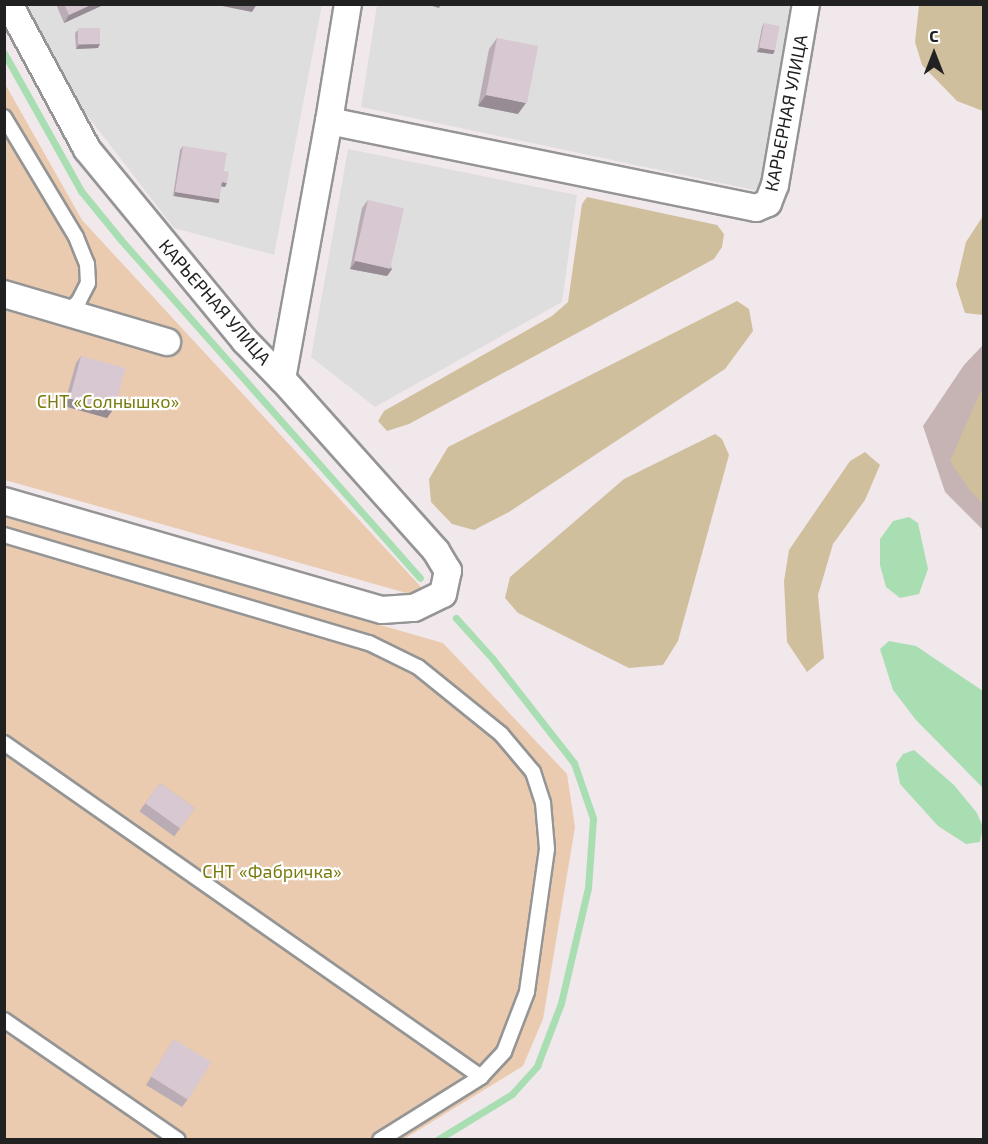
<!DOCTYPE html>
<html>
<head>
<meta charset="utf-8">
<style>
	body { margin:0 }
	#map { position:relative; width:988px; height:1144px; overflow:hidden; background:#f1e8ec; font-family:"Exo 2",sans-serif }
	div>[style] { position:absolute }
	.residential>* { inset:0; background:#dfdedf }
	.construction>* { inset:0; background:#c6b3b4 }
	.grass>* { inset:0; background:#eacbaf }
	.forest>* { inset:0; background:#d0bf9d }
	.water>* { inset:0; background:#a9deb3 }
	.stream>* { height:7px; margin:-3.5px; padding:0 3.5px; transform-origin:3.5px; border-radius:3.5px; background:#a9deb3 }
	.roads { filter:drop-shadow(2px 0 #959595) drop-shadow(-2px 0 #959595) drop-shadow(0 2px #959595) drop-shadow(0 -2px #959595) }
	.lane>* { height:14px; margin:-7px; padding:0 7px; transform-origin:7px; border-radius:7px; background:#fff }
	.street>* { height:26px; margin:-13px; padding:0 13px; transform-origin:13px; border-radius:13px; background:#fff }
	.wall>* { inset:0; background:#baacb5; transform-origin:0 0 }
	.shaded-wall>* { inset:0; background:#978c93; transform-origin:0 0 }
	.building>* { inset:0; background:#d8c8d2; transform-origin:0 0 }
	span { translate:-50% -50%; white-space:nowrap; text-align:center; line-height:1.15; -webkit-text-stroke:4.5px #fff; paint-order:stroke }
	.street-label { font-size:18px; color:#212121 }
	.park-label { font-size:18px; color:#787b0d }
	.frame { position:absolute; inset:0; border:6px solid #212121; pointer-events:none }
	.north { position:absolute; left:904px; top:24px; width:60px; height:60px; -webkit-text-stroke:4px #fff; paint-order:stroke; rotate:0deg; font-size:16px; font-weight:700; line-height:24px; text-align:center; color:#212121 }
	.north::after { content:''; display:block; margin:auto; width:21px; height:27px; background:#212121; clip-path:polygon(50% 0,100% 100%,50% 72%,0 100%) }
</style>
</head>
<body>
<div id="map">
	<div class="residential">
		<div style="clip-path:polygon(24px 5px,322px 5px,274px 255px,174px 228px,66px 88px)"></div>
		<div style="clip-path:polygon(377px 5px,790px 5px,759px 191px,361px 107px)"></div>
		<div style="clip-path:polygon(348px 149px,577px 195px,562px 302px,375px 407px,311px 357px)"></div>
	</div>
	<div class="construction">
		<div style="clip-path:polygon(983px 345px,983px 530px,945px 492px,923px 426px,964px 365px)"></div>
	</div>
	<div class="grass">
		<div style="clip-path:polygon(4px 82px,82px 220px,421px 587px,410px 594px,5px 480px)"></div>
		<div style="clip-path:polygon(4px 517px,443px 643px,567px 774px,575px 827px,543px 1019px,523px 1066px,404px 1139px,5px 1139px)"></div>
	</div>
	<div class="forest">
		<div style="clip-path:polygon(919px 5px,983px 5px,983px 111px,957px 101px,922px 65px,915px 42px)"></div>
		<div style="clip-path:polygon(587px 197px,717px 225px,724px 234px,722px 247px,714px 259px,409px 424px,387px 431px,378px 421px,384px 411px,552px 316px,568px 302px,582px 204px)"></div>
		<div style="clip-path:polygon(983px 216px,983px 315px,965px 313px,956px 285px,966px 242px)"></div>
		<div style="clip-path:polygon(737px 301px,749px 309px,753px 331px,725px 369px,509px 512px,474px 530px,452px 524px,431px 502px,429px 479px,448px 447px)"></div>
		<div style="clip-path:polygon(983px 386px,983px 504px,969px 489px,950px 461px)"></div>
		<div style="clip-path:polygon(715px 434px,722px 439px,729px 455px,678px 641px,663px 665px,629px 668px,518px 613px,505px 598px,510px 577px,624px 479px)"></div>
		<div style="clip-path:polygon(865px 452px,880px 465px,865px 500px,833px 544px,818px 595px,824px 658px,807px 672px,787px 642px,784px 581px,789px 550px,850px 461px)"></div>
	</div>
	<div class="water">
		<div style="clip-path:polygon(909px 517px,918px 523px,928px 569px,919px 594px,900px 598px,886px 587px,880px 565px,880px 539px,893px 521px)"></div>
		<div style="clip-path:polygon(889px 641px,916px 646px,983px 691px,983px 788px,916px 720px,893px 690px,880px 649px)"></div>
		<div style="clip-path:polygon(914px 750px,954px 785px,977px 813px,983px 827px,980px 842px,966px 844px,938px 826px,900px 784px,896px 764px,903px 754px)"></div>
	</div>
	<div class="stream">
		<div style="left:4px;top:53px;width:158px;rotate:60.8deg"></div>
		<div style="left:81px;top:191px;width:63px;rotate:50.8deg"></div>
		<div style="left:121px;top:240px;width:451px;rotate:48.5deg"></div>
		<div style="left:437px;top:1140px;width:88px;rotate:-31.5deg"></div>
		<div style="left:512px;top:1094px;width:38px;rotate:-48deg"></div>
		<div style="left:537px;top:1066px;width:67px;rotate:-69.1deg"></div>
		<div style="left:561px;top:1003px;width:118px;rotate:-76.8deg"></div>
		<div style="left:588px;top:888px;width:70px;rotate:-85.9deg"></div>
		<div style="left:593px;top:818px;width:58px;rotate:-109.1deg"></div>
		<div style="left:574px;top:763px;width:133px;rotate:-128deg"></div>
		<div style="left:492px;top:658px;width:54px;rotate:-132deg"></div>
	</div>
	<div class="roads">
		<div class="lane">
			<div style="left:4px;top:117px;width:140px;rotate:59deg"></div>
			<div style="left:76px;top:237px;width:29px;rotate:68deg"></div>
			<div style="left:87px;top:264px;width:19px;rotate:87deg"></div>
			<div style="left:88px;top:283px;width:20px;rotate:117deg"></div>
			<div style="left:79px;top:301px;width:17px;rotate:135deg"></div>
			<div style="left:4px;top:535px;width:381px;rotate:16.5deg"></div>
			<div style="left:369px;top:643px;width:55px;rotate:26.1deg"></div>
			<div style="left:418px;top:667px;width:107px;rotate:38.9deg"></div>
			<div style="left:501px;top:734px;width:50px;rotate:49.9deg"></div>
			<div style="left:533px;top:772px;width:33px;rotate:72deg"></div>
			<div style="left:543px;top:803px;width:46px;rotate:85deg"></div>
			<div style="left:547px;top:849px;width:144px;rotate:98deg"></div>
			<div style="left:527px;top:992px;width:64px;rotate:111deg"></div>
			<div style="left:504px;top:1052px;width:34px;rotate:133deg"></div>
			<div style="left:4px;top:743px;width:582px;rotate:35deg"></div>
			<div style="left:481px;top:1077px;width:119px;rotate:148deg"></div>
			<div style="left:4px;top:1020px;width:211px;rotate:34.6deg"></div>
		</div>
		<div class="street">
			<div style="left:329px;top:121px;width:119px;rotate:-80.8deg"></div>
			<div style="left:4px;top:294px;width:170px;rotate:16.4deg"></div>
			<div style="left:282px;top:379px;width:262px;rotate:-79.7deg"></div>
			<div style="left:329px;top:121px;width:436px;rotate:11.5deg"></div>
			<div style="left:756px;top:208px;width:13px;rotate:-23deg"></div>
			<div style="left:768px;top:203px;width:19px;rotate:-69deg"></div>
			<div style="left:775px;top:185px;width:184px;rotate:-80.3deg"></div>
			<div style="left:4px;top:501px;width:393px;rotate:16.1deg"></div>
			<div style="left:382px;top:610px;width:32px;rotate:-4deg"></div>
			<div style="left:414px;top:608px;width:32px;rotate:-26deg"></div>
			<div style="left:443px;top:594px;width:24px;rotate:-78deg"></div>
			<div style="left:448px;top:571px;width:23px;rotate:-121deg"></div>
			<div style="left:436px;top:551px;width:231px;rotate:-131.8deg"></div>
			<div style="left:282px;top:379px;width:53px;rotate:-134.2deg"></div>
			<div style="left:245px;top:341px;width:249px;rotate:-129.5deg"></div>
			<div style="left:87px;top:149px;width:165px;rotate:-118.3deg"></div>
		</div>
	</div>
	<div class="wall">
		<div style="clip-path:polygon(56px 4px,102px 4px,101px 6px,64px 23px)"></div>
		<div style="clip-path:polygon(764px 23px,775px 50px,773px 54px,757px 52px,762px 27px)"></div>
		<div style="clip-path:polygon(78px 30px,98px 48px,76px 49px,75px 33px)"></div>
		<div style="clip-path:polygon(497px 38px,518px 114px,478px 106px,489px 49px)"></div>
		<div style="clip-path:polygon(183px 146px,224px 171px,225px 187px,221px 186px,219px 199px,217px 203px,173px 196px,180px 150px)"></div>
		<div style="clip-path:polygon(368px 200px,392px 269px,387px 276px,350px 269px,362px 208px)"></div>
		<div style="clip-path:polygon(81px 356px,112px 411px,107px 418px,64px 406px,76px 363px)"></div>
		<div style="left:160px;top:783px;width:43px;height:35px;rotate:36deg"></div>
		<div style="clip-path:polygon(174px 1039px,188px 1099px,182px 1107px,146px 1085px)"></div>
	</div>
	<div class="shaded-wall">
		<div style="clip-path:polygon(93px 4px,102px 4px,101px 6px,64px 23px,69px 15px)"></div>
		<div style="clip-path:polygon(218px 4px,257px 4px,252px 12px,217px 5px)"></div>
		<div style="clip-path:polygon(425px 4px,441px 4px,439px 8px)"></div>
		<div style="clip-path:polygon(100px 44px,98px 48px,76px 49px,79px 45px)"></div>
		<div style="clip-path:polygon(760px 48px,775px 50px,773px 54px,757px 52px)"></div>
		<div style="clip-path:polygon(486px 95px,526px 103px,518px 114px,478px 106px)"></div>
		<div style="clip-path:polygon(222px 182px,227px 183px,225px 187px,219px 186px)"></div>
		<div style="left:175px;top:192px;width:45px;height:4px;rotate:9deg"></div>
		<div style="clip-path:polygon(356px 261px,392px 269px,387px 276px,350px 269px)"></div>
		<div style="clip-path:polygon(69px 398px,112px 411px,107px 418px,64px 406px)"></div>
	</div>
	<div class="building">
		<div style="clip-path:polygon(64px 4px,93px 4px,69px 15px)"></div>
		<div style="left:764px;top:23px;width:16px;height:25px;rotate:11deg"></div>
		<div style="left:100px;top:28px;width:16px;height:22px;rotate:90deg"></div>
		<div style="left:497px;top:38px;width:42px;height:58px;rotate:11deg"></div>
		<div style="clip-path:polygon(183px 146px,227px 153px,224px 171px,229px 172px,227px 183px,222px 182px,219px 199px,175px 192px)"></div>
		<div style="left:368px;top:200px;width:37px;height:62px;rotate:13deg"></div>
		<div style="left:81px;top:356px;width:46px;height:44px;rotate:15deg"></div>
		<div style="left:160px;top:783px;width:43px;height:25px;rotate:36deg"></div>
		<div style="left:174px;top:1039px;width:44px;height:44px;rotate:32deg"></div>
	</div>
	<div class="street-label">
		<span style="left:786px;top:113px;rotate:-79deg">КАРЬЕРНАЯ УЛИЦА</span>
		<span style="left:215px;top:302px;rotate:49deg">КАРЬЕРНАЯ УЛИЦА</span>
	</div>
	<div class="park-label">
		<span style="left:108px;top:401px">СНТ «Солнышко»</span>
		<span style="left:272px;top:871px">СНТ «Фабричка»</span>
	</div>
	<div class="frame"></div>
	<div class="north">С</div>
</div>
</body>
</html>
